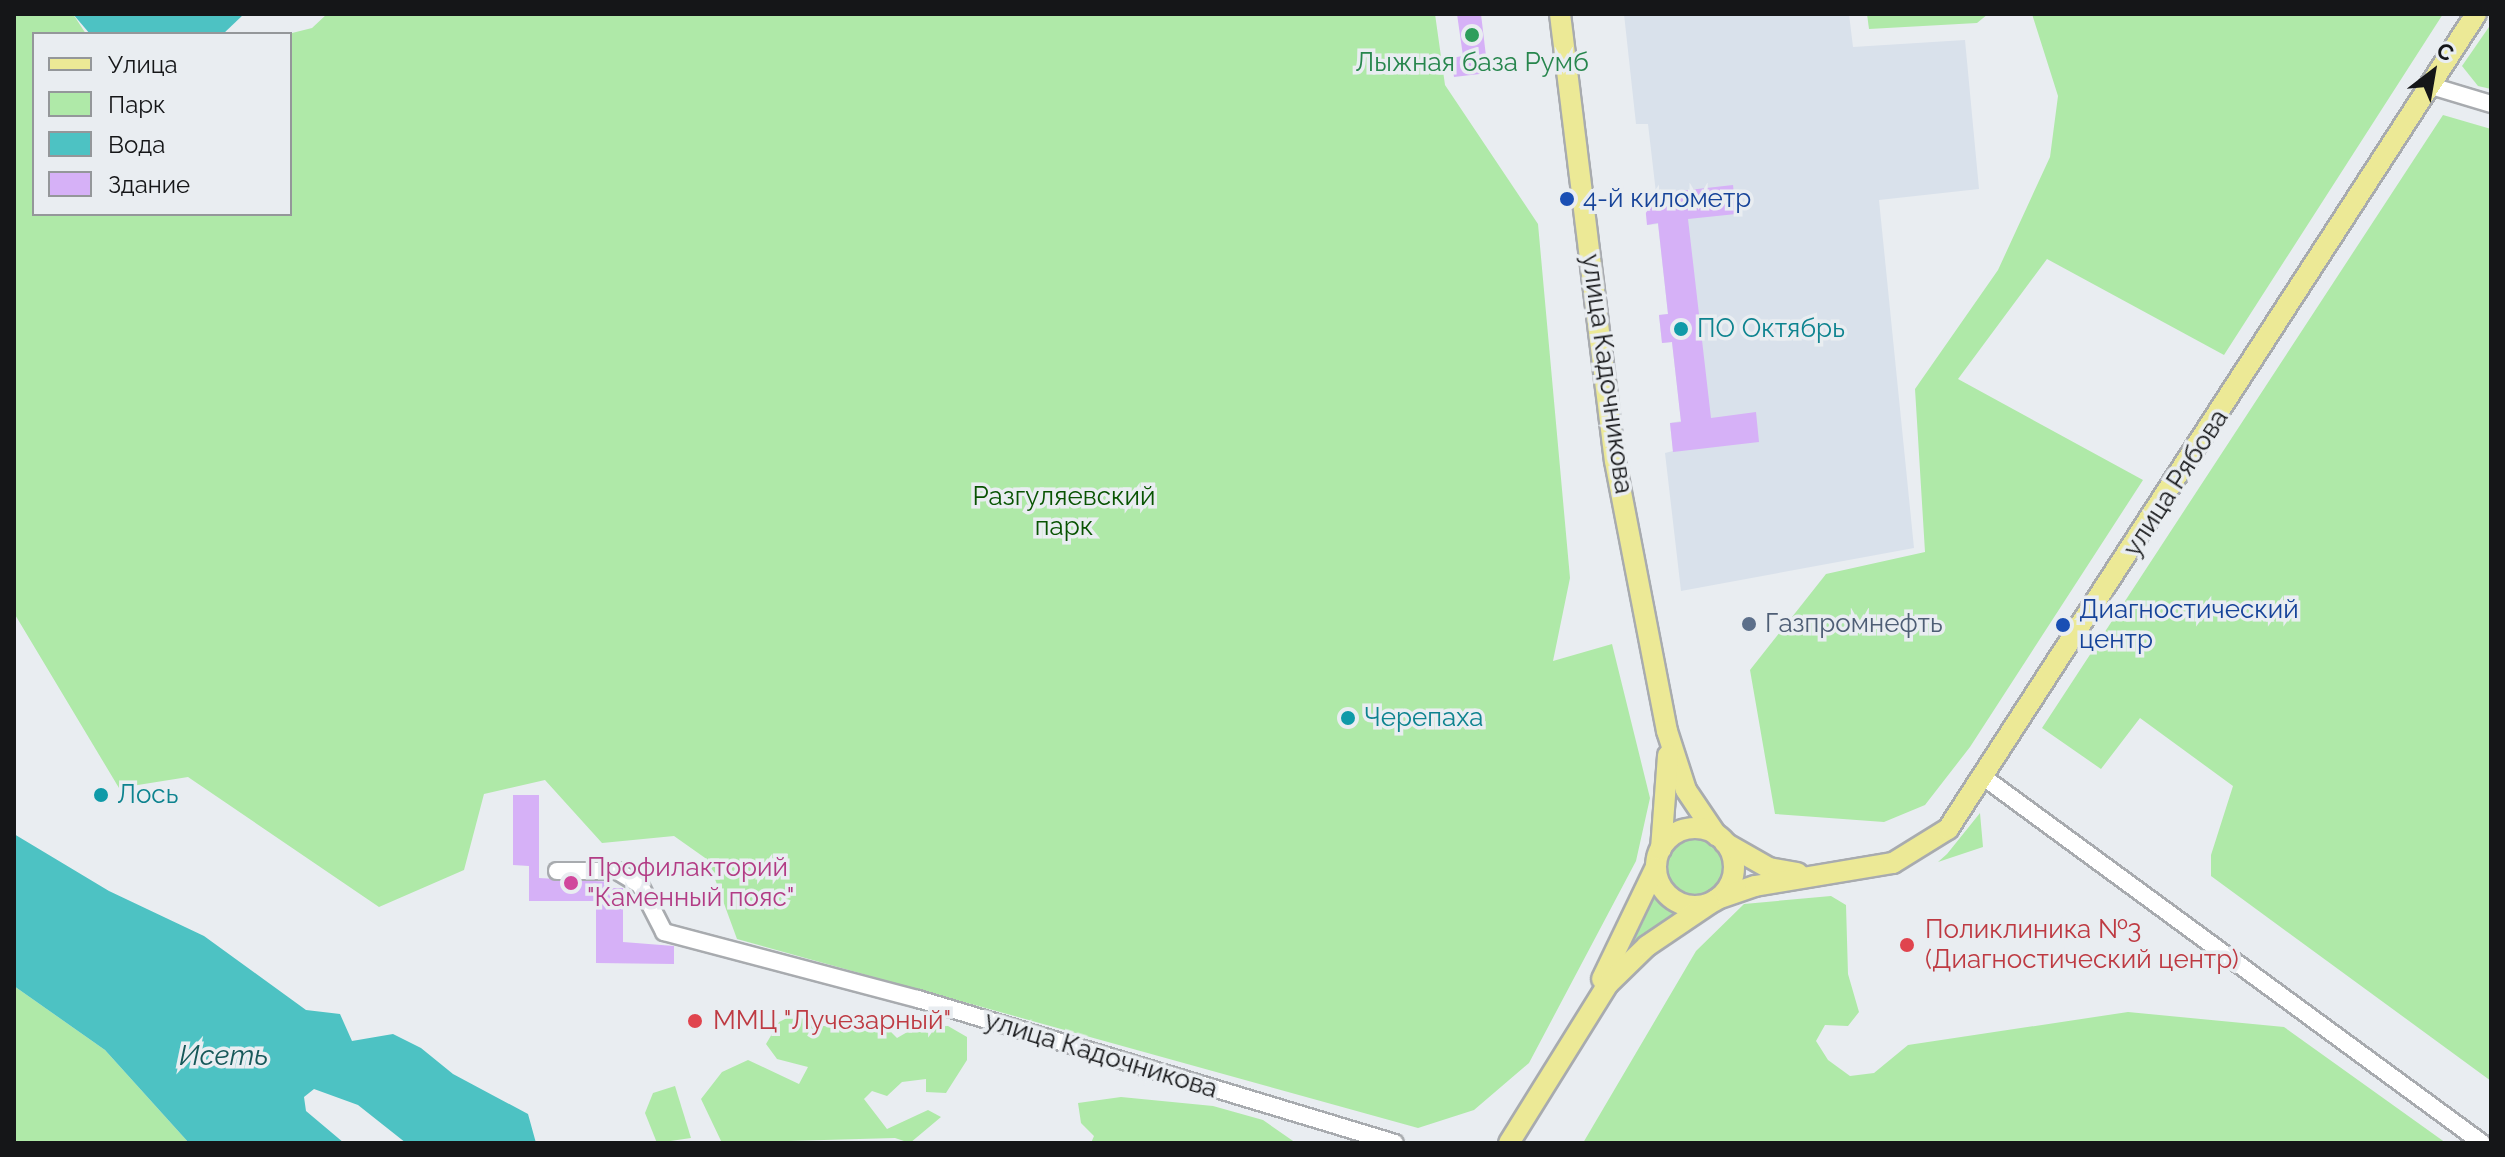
<!DOCTYPE html>
<html>
<head>
<meta charset="utf-8">
<style>
	body { margin:0 }
	#map { position:relative; width:2505px; height:1157px; overflow:hidden; background:#e9edf1; font-family:Raleway,sans-serif }
	div>[style] { position:absolute }
	.built>* { inset:0; background:#d9e1eb }
	.green>* { inset:0; background:#afe9a8 }
	.round { border-radius:50% }
	.water>* { inset:0; background:#4dc2c3 }
	.building>* { inset:0; background:#d6b1f7 }
	.roads { filter:drop-shadow(2px 0 #a8abaf) drop-shadow(-2px 0 #a8abaf) drop-shadow(0 2px #a8abaf) drop-shadow(0 -2px #a8abaf) }
	.minor>* { height:16px; margin:-8px; padding:0 8px; transform-origin:8px; border-radius:8px; background:#fff }
	.major>* { height:20px; margin:-10px; padding:0 10px; transform-origin:10px; border-radius:10px; background:#ece996 }
	.major>.ring { margin:-10px; padding:0; box-sizing:content-box; background:none; border:20px solid #ece996; border-radius:50% }
	.dots>* { width:22px; height:22px; translate:-50% -50%; box-sizing:border-box; border:4px solid #e9edf1; border-radius:50% }
	span { translate:-50% -50%; white-space:nowrap; text-align:center; line-height:1.15; -webkit-text-stroke:7px #e9edf1; paint-order:stroke }
	.leisure-label { font-size:26px; color:#27864d }
	.transit-label { font-size:26px; color:#164399 }
	.left { translate:0 -50%; text-align:left }
	.culture-label { font-size:26px; color:#0d838f }
	.street-label { font-size:26px; color:#151618 }
	.park-label { font-size:26px; color:#085302 }
	.service-label { font-size:26px; color:#4e5e75 }
	.hotel-label { font-size:26px; color:#b23c85 }
	.health-label { font-size:26px; color:#be3a42 }
	.water-label { font-size:28px; color:#165859; font-style:italic }
	.frame { position:absolute; inset:0; border:16px solid #151618; pointer-events:none }
	.legend { position:absolute; left:32px; top:32px; width:260px; height:184px; box-sizing:border-box; background:#e9edf1; border:2px solid #94979a; margin:0; padding:10px 14px; list-style:none; font-size:24px; color:#151618 }
	.legend li { display:flex; align-items:center; gap:16px; height:40px }
	.legend b { width:40px; border:2px solid #94979a }
	.north { position:absolute; left:2393px; top:32px; width:80px; height:80px; -webkit-text-stroke:6px #e9edf1; paint-order:stroke; rotate:31deg; font-size:22px; font-weight:700; line-height:32px; text-align:center; color:#151618 }
	.north::after { content:''; display:block; margin:auto; width:28px; height:36px; background:#151618; clip-path:polygon(50% 0,100% 100%,50% 72%,0 100%) }
</style>
</head>
<body>
<div id="map">
	<div class="built">
		<div style="clip-path:polygon(1624px 14px,1849px 14px,1853px 47px,1965px 40px,1979px 189px,1879px 200px,1914px 548px,1681px 591px,1665px 453px,1673px 451px,1670px 423px,1681px 421px,1672px 342px,1662px 343px,1659px 315px,1668px 314px,1658px 224px,1647px 225px,1656px 193px,1648px 124px,1636px 124px)"></div>
	</div>
	<div class="green">
		<div style="clip-path:polygon(14px 14px,73px 14px,86px 34px,34px 34px,34px 214px,290px 214px,288px 34px,312px 28px,327px 14px,1435px 14px,1445px 85px,1538px 224px,1570px 578px,1553px 661px,1612px 644px,1650px 798px,1636px 861px,1529px 1063px,1474px 1110px,1418px 1128px,737px 939px,708px 860px,674px 836px,602px 843px,545px 780px,484px 794px,464px 870px,379px 907px,188px 777px,119px 788px,14px 613px)"></div>
		<div style="clip-path:polygon(1867px 14px,1988px 14px,1977px 23px,1869px 29px)"></div>
		<div style="clip-path:polygon(2032px 14px,2443px 14px,2224px 355px,2047px 259px,1958px 379px,2143px 480px,1970px 747px,1925px 805px,1884px 822px,1775px 814px,1750px 670px,1826px 574px,1925px 552px,1915px 389px,1998px 270px,2050px 157px,2058px 96px)"></div>
		<div style="clip-path:polygon(2491px 24px,2491px 89px,2478px 86px,2462px 66px)"></div>
		<div style="clip-path:polygon(2443px 115px,2491px 129px,2491px 1081px,2211px 876px,2211px 855px,2233px 786px,2140px 718px,2101px 769px,2042px 728px)"></div>
		<div style="clip-path:polygon(1980px 813px,1983px 847px,1938px 862px,1947px 854px)"></div>
		<div class="round" style="left:1664px;top:836px;width:62px;height:62px"></div>
		<div style="clip-path:polygon(1655px 891px,1679px 912px,1626px 952px,1643px 922px)"></div>
		<div style="clip-path:polygon(1831px 896px,1846px 905px,1848px 974px,1859px 1012px,1848px 1026px,1825px 1025px,1816px 1041px,1828px 1060px,1850px 1076px,1874px 1073px,1908px 1045px,2128px 1012px,2284px 1027px,2446px 1143px,1583px 1143px,1696px 951px,1744px 904px)"></div>
		<div style="clip-path:polygon(14px 986px,105px 1050px,189px 1143px,14px 1143px)"></div>
		<div style="clip-path:polygon(795px 1014px,815px 1026px,835px 1026px,841px 1014px,874px 1015px,897px 1038px,916px 1027px,948px 1026px,967px 1037px,967px 1060px,946px 1093px,926px 1092px,926px 1079px,902px 1082px,887px 1096px,872px 1091px,864px 1099px,887px 1129px,928px 1110px,941px 1117px,910px 1143px,895px 1138px,722px 1143px,701px 1099px,722px 1072px,748px 1060px,799px 1084px,808px 1067px,777px 1059px,766px 1044px,779px 1022px)"></div>
		<div style="clip-path:polygon(675px 1086px,691px 1138px,657px 1143px,645px 1113px,653px 1093px)"></div>
		<div style="clip-path:polygon(1121px 1097px,1213px 1106px,1263px 1120px,1296px 1143px,1091px 1143px,1094px 1136px,1081px 1123px,1078px 1103px)"></div>
	</div>
	<div class="water">
		<div style="clip-path:polygon(73px 14px,244px 14px,223px 34px,90px 34px)"></div>
		<div style="clip-path:polygon(14px 834px,109px 891px,204px 936px,306px 1010px,340px 1014px,352px 1041px,393px 1034px,421px 1048px,453px 1074px,528px 1114px,536px 1143px,406px 1143px,358px 1105px,314px 1089px,304px 1097px,306px 1111px,344px 1143px,189px 1143px,105px 1050px,14px 986px)"></div>
	</div>
	<div class="building">
		<div style="clip-path:polygon(1457px 14px,1481px 14px,1488px 73px,1454px 77px,1451px 58px,1463px 56px)"></div>
		<div style="clip-path:polygon(1733px 185px,1736px 214px,1688px 219px,1711px 418px,1756px 412px,1759px 442px,1673px 452px,1670px 423px,1681px 422px,1672px 342px,1662px 343px,1659px 315px,1668px 314px,1658px 223px,1647px 225px,1644px 195px)"></div>
		<div style="clip-path:polygon(513px 795px,539px 795px,539px 878px,612px 882px,612px 888px,623px 888px,623px 942px,674px 946px,674px 964px,596px 963px,596px 901px,529px 901px,529px 866px,513px 865px)"></div>
	</div>
	<div class="roads">
		<div class="minor">
			<div style="left:2431px;top:86px;width:63px;rotate:16.7deg"></div>
			<div style="left:1986px;top:779px;width:615px;rotate:36.27deg"></div>
			<div style="left:557px;top:871px;width:60px"></div>
			<div style="left:617px;top:871px;width:27px;rotate:31deg"></div>
			<div style="left:640px;top:885px;width:53px;rotate:62.9deg"></div>
			<div style="left:664px;top:932px;width:263px;rotate:14.8deg"></div>
			<div style="left:918px;top:999px;width:498px;rotate:16.8deg"></div>
		</div>
		<div class="major">
			<div style="left:1560px;top:14px;width:450px;rotate:83deg"></div>
			<div style="left:1615px;top:461px;width:275px;rotate:79.1deg"></div>
			<div style="left:1667px;top:731px;width:62px;rotate:72.1deg"></div>
			<div style="left:1686px;top:790px;width:55px;rotate:56deg"></div>
			<div class="ring" style="left:1656px;top:828px;width:58px;height:58px"></div>
			<div style="left:1725px;top:843px;width:51px;rotate:29.6deg"></div>
			<div style="left:1769px;top:868px;width:29px;rotate:10deg"></div>
			<div style="left:1661px;top:849px;width:94px;rotate:-85.7deg"></div>
			<div style="left:1717px;top:899px;width:40px;rotate:-18.9deg"></div>
			<div style="left:1755px;top:886px;width:140px;rotate:-9.5deg"></div>
			<div style="left:1893px;top:863px;width:65px;rotate:-31.7deg"></div>
			<div style="left:1948px;top:829px;width:971px;rotate:-57.06deg"></div>
			<div style="left:1602px;top:979px;width:124px;rotate:-64.3deg"></div>
			<div style="left:1509px;top:1143px;width:187px;rotate:-58.1deg"></div>
			<div style="left:1608px;top:984px;width:54px;rotate:-44.3deg"></div>
			<div style="left:1647px;top:946px;width:75px;rotate:-34.1deg"></div>
		</div>
	</div>
	<div class="dots">
		<div style="left:1472px;top:35px;background:#2e9e5b"></div>
		<div style="left:1567px;top:199px;background:#1a4fb4"></div>
		<div style="left:1681px;top:329px;background:#0f9aa8"></div>
		<div style="left:1749px;top:624px;background:#5c6f8a"></div>
		<div style="left:2063px;top:625px;background:#1a4fb4"></div>
		<div style="left:1348px;top:718px;background:#0f9aa8"></div>
		<div style="left:101px;top:795px;background:#0f9aa8"></div>
		<div style="left:571px;top:883px;background:#d1479c"></div>
		<div style="left:1907px;top:945px;background:#e0444e"></div>
		<div style="left:695px;top:1021px;background:#e0444e"></div>
	</div>
	<div class="leisure-label">
		<span style="left:1472px;top:63px">Лыжная база Румб</span>
	</div>
	<div class="transit-label">
		<span class="left" style="left:1583px;top:199px">4-й километр</span>
		<span class="left" style="left:2079px;top:625px">Диагностический<br>центр</span>
	</div>
	<div class="culture-label">
		<span class="left" style="left:1697px;top:329px">ПО Октябрь</span>
		<span class="left" style="left:1364px;top:718px">Черепаха</span>
		<span class="left" style="left:117px;top:795px">Лось</span>
	</div>
	<div class="street-label">
		<span style="left:1607px;top:374px;rotate:82deg">улица Кадочникова</span>
		<span style="left:2176px;top:483px;rotate:-57deg">улица Рябова</span>
		<span style="left:1101px;top:1055px;rotate:17deg">улица Кадочникова</span>
	</div>
	<div class="park-label">
		<span style="left:1064px;top:512px">Разгуляевский<br>парк</span>
	</div>
	<div class="service-label">
		<span class="left" style="left:1765px;top:624px">Газпромнефть</span>
	</div>
	<div class="hotel-label">
		<span class="left" style="left:587px;top:883px">Профилакторий<br>"Каменный пояс"</span>
	</div>
	<div class="health-label">
		<span class="left" style="left:1925px;top:945px">Поликлиника №3<br>(Диагностический центр)</span>
		<span class="left" style="left:713px;top:1021px">ММЦ "Лучезарный"</span>
	</div>
	<div class="water-label">
		<span style="left:224px;top:1056px">Исеть</span>
	</div>
	<div class="frame"></div>
	<ul class="legend">
	<li><b style="height:10px;background:#ece996"></b>Улица</li>
	<li><b style="height:22px;background:#afe9a8"></b>Парк</li>
	<li><b style="height:22px;background:#4dc2c3"></b>Вода</li>
	<li><b style="height:22px;background:#d6b1f7"></b>Здание</li>
	</ul>
	<div class="north">С</div>
</div>
</body>
</html>
